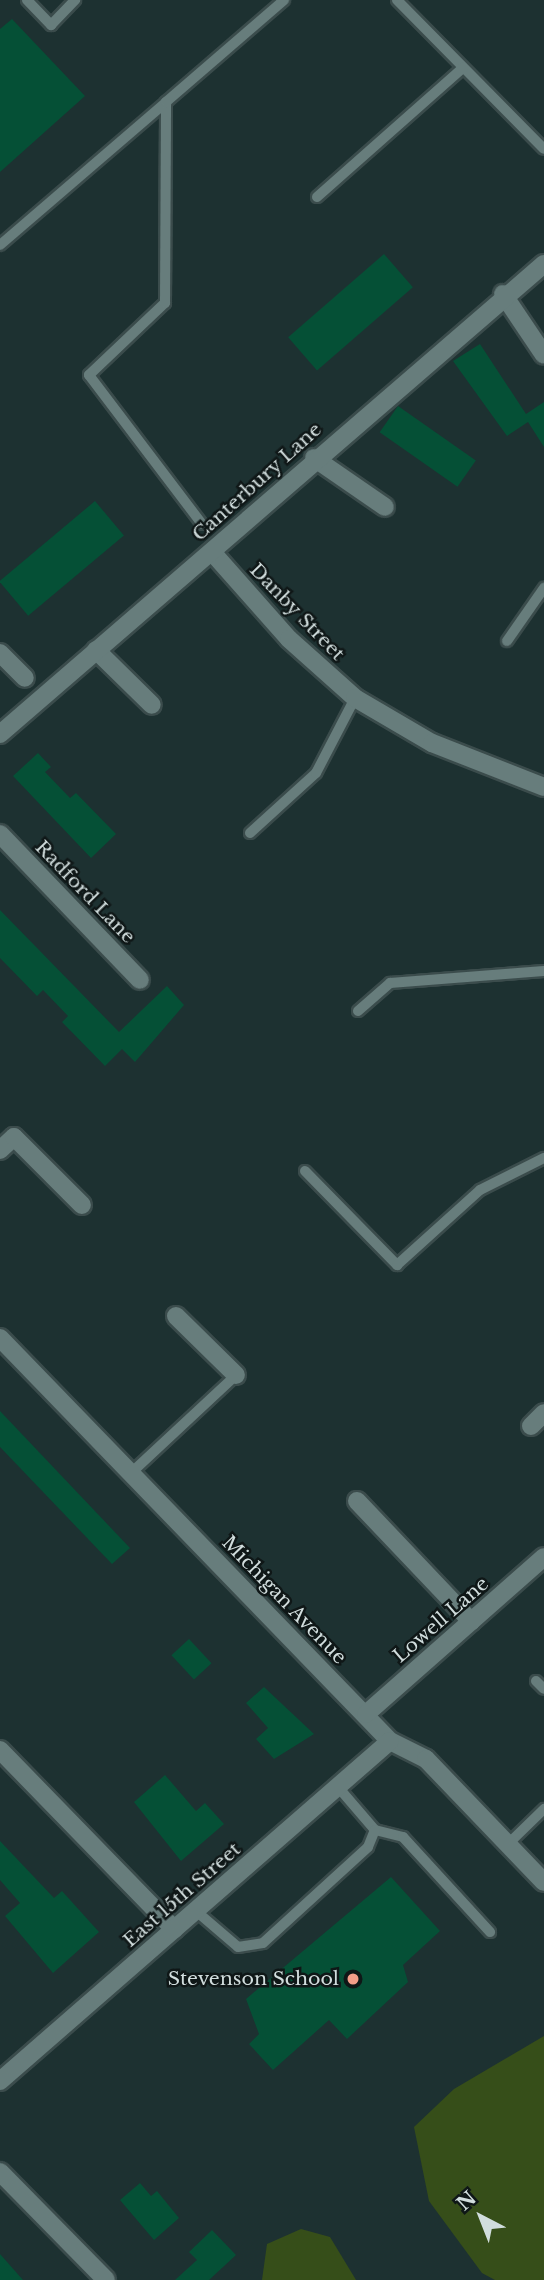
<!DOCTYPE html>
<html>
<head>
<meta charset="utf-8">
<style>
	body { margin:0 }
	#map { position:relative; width:544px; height:2280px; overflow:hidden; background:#1d3131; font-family:"Libre Baskerville",serif }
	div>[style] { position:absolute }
	.green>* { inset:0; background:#364e19 }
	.building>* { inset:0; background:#055036; transform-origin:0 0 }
	.roads { filter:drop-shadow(2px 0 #3b4c4c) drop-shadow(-2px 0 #3b4c4c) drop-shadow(0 2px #3b4c4c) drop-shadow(0 -2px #3b4c4c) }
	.lane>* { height:10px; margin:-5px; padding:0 5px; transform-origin:5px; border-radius:5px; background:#677d7c }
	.street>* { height:18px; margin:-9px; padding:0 9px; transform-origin:9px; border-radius:9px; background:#677d7c }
	.dots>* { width:19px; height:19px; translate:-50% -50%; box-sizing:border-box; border:4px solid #0f1717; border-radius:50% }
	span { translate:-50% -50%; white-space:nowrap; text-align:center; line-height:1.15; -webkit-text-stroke:5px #0f1717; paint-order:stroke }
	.street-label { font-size:19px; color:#d1dddd }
	.poi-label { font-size:19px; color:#d1dddd }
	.right { translate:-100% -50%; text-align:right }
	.north { position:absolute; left:446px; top:2182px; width:70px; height:70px; -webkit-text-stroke:5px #0f1717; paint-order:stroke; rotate:318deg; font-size:19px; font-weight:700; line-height:28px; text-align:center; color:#d1dddd }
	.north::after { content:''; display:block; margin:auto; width:24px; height:32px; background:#d1dddd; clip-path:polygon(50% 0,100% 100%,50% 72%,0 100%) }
</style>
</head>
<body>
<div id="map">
	<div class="green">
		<div style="clip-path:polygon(544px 2036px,544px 2280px,495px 2280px,482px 2273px,429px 2201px,414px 2127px,454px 2089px)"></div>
		<div style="clip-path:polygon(301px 2229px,330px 2237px,356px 2280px,262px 2280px,267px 2244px)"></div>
	</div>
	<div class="building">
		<div style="clip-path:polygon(12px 19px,85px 96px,0 172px,0 29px)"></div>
		<div style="left:384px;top:254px;width:44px;height:127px;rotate:49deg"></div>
		<div style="clip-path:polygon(480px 344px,526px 414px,544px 402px,544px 447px,528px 422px,507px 436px,453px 361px)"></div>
		<div style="left:398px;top:406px;width:95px;height:32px;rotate:35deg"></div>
		<div style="left:95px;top:501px;width:45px;height:125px;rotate:50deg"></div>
		<div style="clip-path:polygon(38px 753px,51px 767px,45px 772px,70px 798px,76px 793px,116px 834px,91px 858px,13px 776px)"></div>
		<div style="clip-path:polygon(0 910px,119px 1032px,167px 986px,184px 1005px,135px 1062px,122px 1049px,105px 1066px,62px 1022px,68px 1016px,43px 990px,37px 996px,0 958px)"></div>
		<div style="clip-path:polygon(0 1411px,130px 1548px,112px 1564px,0 1447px)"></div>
		<div style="left:189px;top:1639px;width:33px;height:24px;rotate:47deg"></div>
		<div style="clip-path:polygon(264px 1687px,314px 1734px,274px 1759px,256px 1739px,268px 1728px,246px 1703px)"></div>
		<div style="clip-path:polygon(165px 1775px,196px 1811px,205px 1803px,224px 1824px,181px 1861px,134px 1802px)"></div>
		<div style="clip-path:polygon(0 1841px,54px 1898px,62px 1891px,99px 1932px,53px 1973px,5px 1916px,20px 1903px,0 1880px)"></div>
		<div style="clip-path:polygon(391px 1877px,440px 1931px,403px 1965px,408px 1982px,347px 2039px,329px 2020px,273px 2070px,249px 2044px,259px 2034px,246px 1999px)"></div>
		<div style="clip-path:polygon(140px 2183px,151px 2196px,157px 2191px,179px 2218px,154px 2240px,120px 2200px)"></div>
		<div style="clip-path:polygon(212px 2230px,236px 2255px,209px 2280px,175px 2280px,197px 2260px,189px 2252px)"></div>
		<div style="clip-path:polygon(0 2254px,23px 2280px,0 2280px)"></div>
	</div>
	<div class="roads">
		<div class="lane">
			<div style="left:27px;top:0;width:35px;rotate:46deg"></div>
			<div style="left:51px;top:25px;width:35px;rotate:-46deg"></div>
			<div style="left:397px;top:0;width:209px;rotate:45.4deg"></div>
			<div style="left:317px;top:197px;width:195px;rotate:-41.5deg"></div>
			<div style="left:0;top:245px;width:219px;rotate:-40.7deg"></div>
			<div style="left:202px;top:524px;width:187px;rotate:-127.2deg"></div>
			<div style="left:89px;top:375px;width:105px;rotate:-43.5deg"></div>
			<div style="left:165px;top:303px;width:201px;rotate:-89.7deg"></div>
			<div style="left:166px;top:102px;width:156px;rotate:-40.8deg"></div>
			<div style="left:507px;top:641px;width:65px;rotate:-55.1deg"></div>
			<div style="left:250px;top:833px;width:89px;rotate:-42.3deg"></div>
			<div style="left:316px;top:773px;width:85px;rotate:-62.5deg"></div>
			<div style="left:358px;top:1011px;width:43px;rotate:-41.2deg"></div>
			<div style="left:390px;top:983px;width:154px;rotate:-4.5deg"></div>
			<div style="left:305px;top:1171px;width:132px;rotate:45.6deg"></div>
			<div style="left:397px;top:1265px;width:112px;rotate:-42.1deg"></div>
			<div style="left:480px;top:1190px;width:72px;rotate:-26.6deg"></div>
			<div style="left:131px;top:1473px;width:144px;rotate:-43deg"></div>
			<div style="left:536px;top:1681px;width:11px;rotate:45deg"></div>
			<div style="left:338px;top:1787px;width:57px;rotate:49.3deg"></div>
			<div style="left:375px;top:1830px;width:29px;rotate:14deg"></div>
			<div style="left:403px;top:1837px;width:129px;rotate:47.5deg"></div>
			<div style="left:507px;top:1845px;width:52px;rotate:-44.2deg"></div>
			<div style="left:196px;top:1911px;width:55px;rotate:40.6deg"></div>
			<div style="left:238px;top:1947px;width:25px;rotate:-9deg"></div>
			<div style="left:263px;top:1943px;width:142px;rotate:-42.4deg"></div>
			<div style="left:368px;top:1847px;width:18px;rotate:-68deg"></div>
		</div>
		<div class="street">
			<div style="left:503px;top:294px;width:73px;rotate:56.1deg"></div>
			<div style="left:314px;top:458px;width:86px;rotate:34.6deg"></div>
			<div style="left:212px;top:552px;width:116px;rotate:48.5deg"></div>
			<div style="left:289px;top:639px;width:89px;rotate:41.8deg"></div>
			<div style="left:355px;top:698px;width:89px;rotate:30.3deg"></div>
			<div style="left:432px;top:743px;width:120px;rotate:21.4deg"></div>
			<div style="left:96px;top:650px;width:78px;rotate:44.5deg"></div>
			<div style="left:0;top:653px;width:35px;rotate:45deg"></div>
			<div style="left:0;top:734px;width:719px;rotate:-40.83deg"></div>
			<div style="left:0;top:834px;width:202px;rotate:46.2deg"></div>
			<div style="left:0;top:1150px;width:19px;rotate:-43deg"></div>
			<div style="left:14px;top:1137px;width:96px;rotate:45deg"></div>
			<div style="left:176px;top:1316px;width:84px;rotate:44.5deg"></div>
			<div style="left:0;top:1338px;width:561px;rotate:45.94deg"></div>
			<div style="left:390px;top:1741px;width:40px;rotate:26.6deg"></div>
			<div style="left:426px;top:1759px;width:170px;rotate:46.2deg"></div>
			<div style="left:531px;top:1426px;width:18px;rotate:-45deg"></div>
			<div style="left:357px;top:1501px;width:166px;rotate:46.5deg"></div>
			<div style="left:366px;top:1714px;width:237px;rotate:-41.4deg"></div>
			<div style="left:0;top:1750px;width:250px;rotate:45.8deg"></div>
			<div style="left:0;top:2081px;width:517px;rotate:-41.08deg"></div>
			<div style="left:0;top:2172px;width:151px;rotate:45.5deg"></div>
		</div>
	</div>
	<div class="dots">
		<div style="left:353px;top:1979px;background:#f49e89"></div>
	</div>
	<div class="street-label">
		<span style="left:257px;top:482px;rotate:-42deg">Canterbury Lane</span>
		<span style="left:297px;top:612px;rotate:46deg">Danby Street</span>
		<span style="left:85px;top:892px;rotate:46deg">Radford Lane</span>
		<span style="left:284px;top:1600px;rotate:46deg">Michigan Avenue</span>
		<span style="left:441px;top:1620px;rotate:-41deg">Lowell Lane</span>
		<span style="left:182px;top:1895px;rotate:-41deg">East 15th Street</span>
	</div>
	<div class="poi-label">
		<span class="right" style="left:339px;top:1979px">Stevenson School</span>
	</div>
	<div class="north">N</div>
</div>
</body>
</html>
